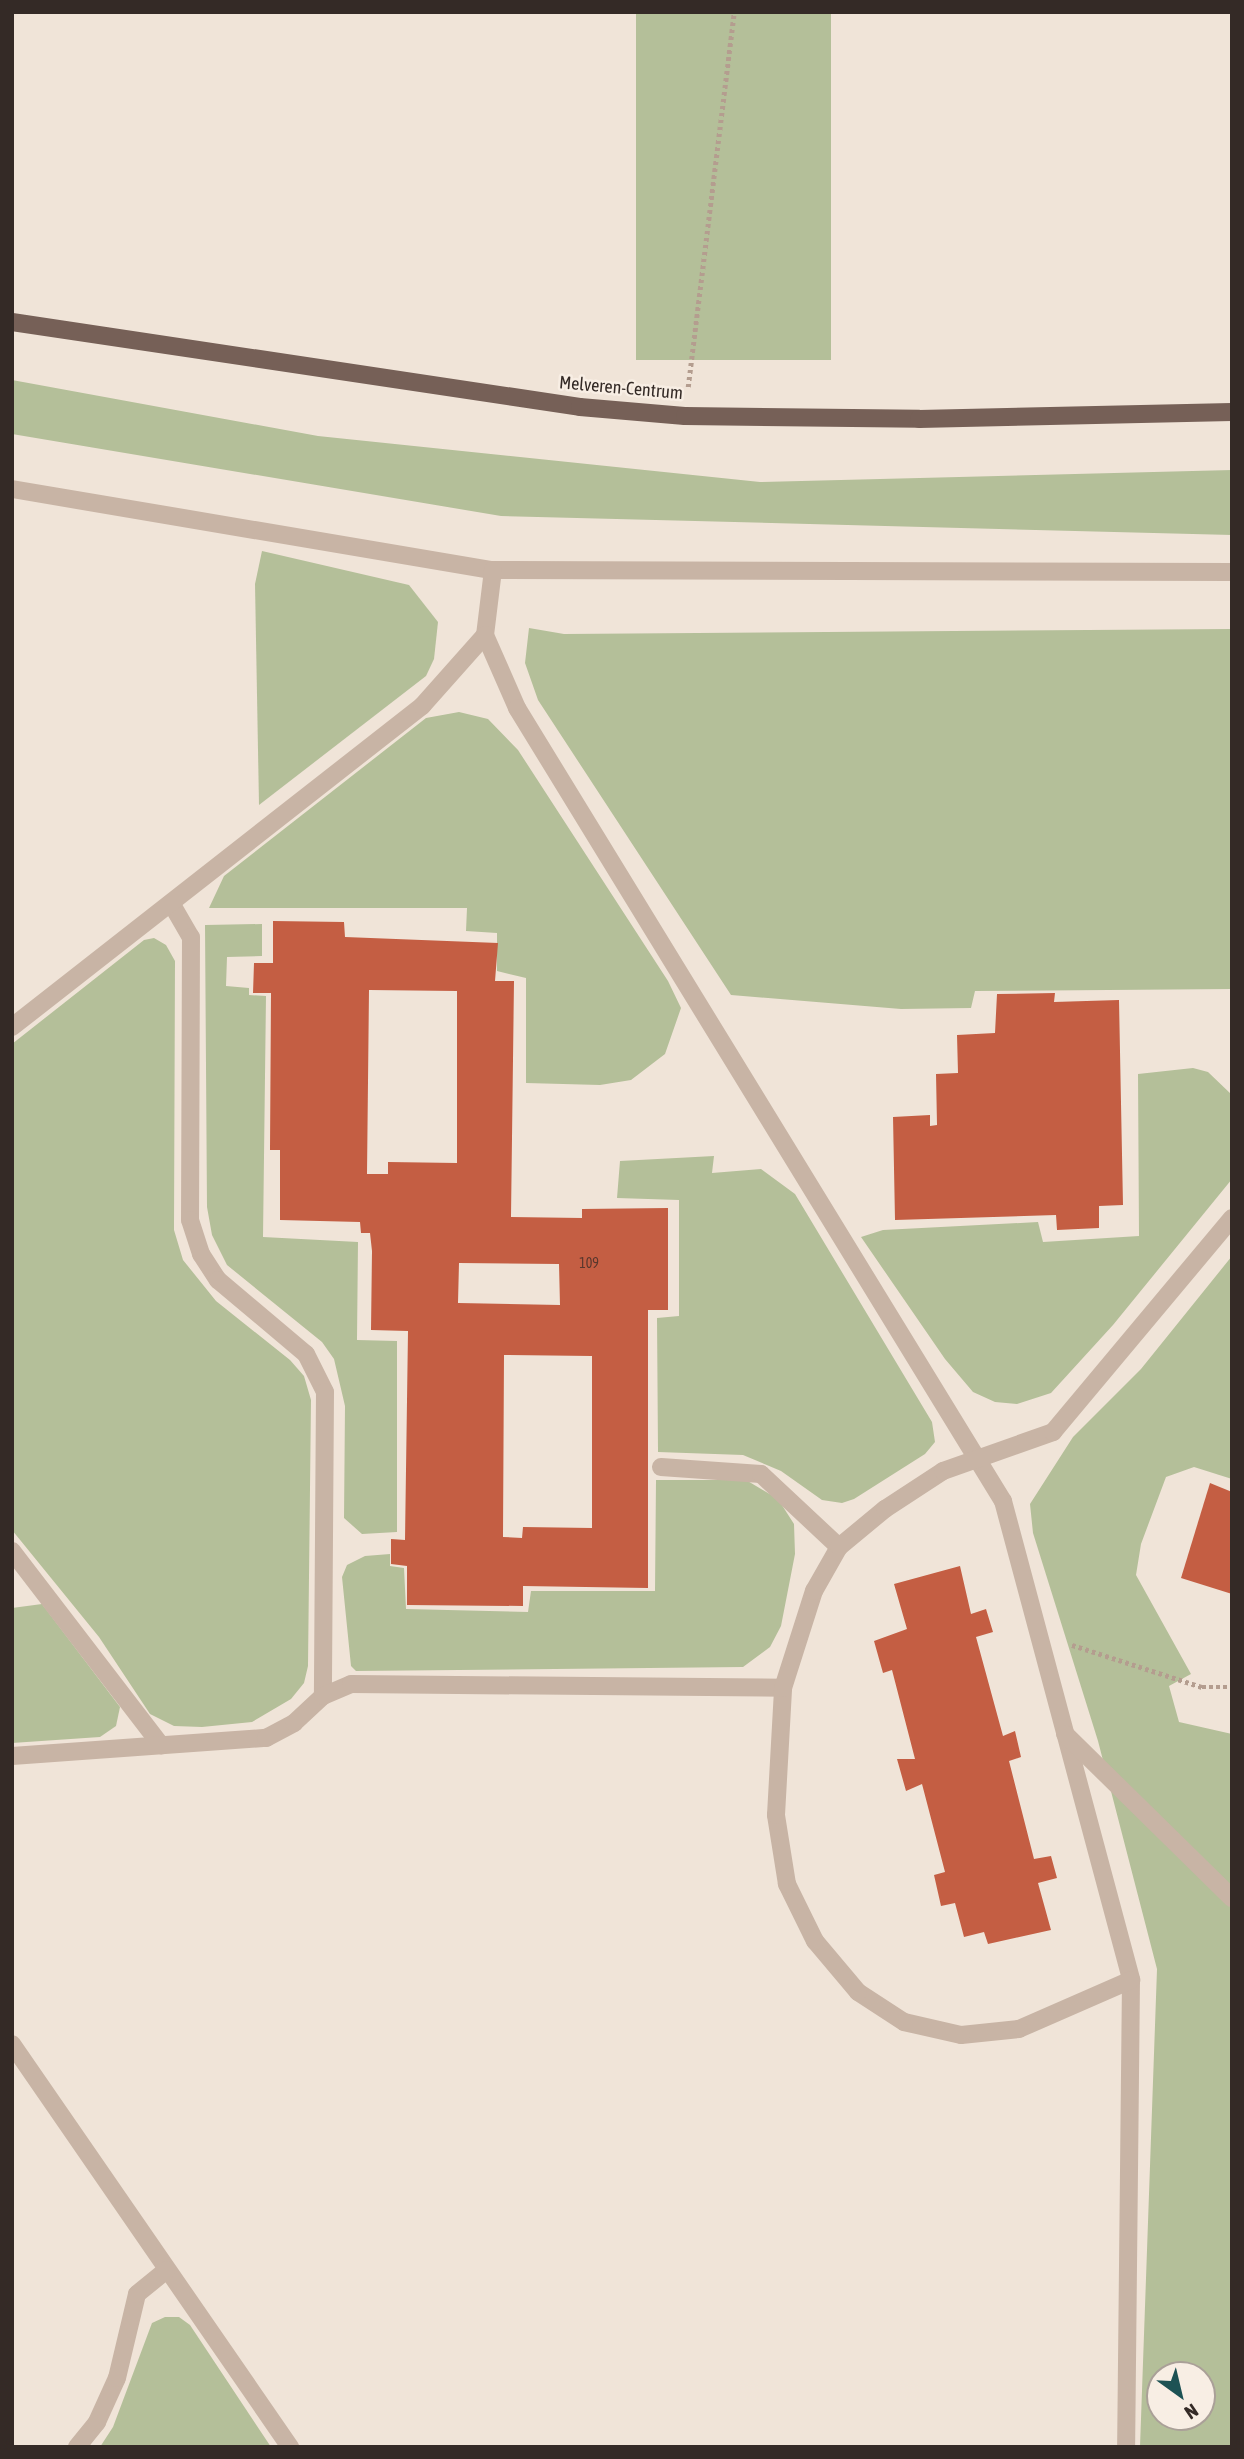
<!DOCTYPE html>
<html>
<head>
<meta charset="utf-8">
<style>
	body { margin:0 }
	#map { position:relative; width:1244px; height:2459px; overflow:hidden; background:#f0e4d8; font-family:"Asap Condensed",sans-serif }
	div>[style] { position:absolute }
	.green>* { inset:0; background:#b4bf99; transform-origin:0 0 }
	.building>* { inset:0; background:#c45e43 }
	.path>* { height:4.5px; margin-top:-2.25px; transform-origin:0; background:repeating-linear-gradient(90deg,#b49d8f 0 3.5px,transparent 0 7px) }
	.minor>* { height:18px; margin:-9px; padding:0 9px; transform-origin:9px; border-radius:9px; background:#c8b4a5 }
	.major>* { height:18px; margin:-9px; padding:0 9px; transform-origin:9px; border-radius:9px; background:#766057 }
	span { translate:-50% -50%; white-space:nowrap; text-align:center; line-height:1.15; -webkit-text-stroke:5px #f8eee4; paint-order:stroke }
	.number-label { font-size:14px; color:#58372d }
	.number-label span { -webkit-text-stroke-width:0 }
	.street-label { font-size:18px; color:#342a26 }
	.frame { position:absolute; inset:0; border:14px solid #342a26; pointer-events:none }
	.north { position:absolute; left:1146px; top:2361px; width:70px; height:70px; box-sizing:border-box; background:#f8eee4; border:2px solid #aaa098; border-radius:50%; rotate:146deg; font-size:19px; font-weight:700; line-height:28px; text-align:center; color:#342a26 }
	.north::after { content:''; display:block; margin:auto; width:24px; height:32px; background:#1d5254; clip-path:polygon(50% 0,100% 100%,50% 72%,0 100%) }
</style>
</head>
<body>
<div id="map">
	<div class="green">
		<div style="left:636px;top:12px;width:195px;height:348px"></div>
		<div style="clip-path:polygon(12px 380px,318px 436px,760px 482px,1232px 470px,1232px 535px,501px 516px,12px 434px)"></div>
		<div style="clip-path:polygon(262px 551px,409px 585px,438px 622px,434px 659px,426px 676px,259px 805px,255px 584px)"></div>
		<div style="clip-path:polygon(529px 628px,564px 634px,1232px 629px,1232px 989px,975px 991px,971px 1008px,901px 1009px,731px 995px,538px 700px,525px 663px)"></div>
		<div style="clip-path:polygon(459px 712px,488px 719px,518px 750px,668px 981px,681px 1008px,665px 1054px,631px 1080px,600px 1085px,526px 1083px,526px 978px,497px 971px,497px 933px,466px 931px,467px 908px,209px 908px,224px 876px,426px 718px)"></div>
		<div style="clip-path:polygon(262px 924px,262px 956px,227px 957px,226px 986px,249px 988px,249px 995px,266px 996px,263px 1237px,358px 1242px,357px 1340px,397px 1341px,397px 1532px,362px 1534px,344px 1518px,345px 1406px,334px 1359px,322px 1342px,227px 1265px,212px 1235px,207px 1207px,205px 925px)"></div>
		<div style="clip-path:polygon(154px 938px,166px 945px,175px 961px,174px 1230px,183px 1260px,216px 1301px,290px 1360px,304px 1376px,311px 1400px,308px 1666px,304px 1683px,291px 1699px,252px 1722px,202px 1727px,174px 1726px,150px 1714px,99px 1637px,12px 1530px,12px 1044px,144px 940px)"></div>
		<div style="clip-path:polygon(1193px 1068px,1208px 1072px,1232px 1095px,1232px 1179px,1113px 1325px,1051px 1393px,1017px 1404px,995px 1402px,973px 1392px,945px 1359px,861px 1237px,883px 1230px,1038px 1222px,1043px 1242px,1139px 1236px,1138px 1074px)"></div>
		<div style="clip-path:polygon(714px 1156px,712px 1173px,761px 1169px,795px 1194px,932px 1422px,935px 1442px,925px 1454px,854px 1499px,842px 1503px,822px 1500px,781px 1471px,743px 1455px,658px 1452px,657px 1318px,679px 1316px,679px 1200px,617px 1198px,620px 1161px)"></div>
		<div style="clip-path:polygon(evenodd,1232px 1256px,1232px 1479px,1194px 1467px,1166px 1477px,1141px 1544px,1136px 1575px,1191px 1674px,1169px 1686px,1179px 1722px,1232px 1734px,1232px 2447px,1140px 2447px,1157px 1969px,1098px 1741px,1033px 1533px,1030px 1504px,1073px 1437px,1141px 1369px,1232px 1256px,1160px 2375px,1202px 2375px,1202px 2417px,1160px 2417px,1160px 2375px)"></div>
		<div style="clip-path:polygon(656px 1480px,746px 1480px,778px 1499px,794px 1524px,795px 1554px,781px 1626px,770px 1647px,743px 1667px,356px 1671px,351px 1666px,342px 1577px,347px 1565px,365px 1556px,390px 1554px,390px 1566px,404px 1568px,406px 1609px,528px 1612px,531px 1591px,655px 1591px)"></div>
		<div style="clip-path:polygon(42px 1604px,120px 1707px,116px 1726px,100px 1737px,12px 1743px,12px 1608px)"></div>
		<div style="clip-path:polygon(165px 2317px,179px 2317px,190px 2325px,271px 2447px,100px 2447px,113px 2427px,152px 2323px)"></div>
	</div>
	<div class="building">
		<div style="clip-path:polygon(evenodd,273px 921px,344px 922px,345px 937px,498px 943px,495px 981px,514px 981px,511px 1217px,582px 1218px,582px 1209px,668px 1208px,668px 1310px,648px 1310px,648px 1588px,523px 1586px,523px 1606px,407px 1605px,407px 1566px,391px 1564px,391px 1539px,405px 1540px,408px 1331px,371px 1330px,372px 1251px,370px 1233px,361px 1233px,360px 1222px,280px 1220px,280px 1150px,270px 1150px,271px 993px,253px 993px,254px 963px,273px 963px,273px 921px,369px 990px,457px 991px,457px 1163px,388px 1162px,388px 1174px,367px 1174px,369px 990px,273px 921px,459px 1263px,559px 1264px,560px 1305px,458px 1303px,459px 1263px,273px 921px,504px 1355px,592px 1356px,592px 1528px,523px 1527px,522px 1538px,503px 1537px,504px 1355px)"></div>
		<div style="clip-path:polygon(1055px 993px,1054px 1002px,1119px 1000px,1123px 1205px,1099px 1206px,1099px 1228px,1057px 1230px,1056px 1215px,895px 1220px,893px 1117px,930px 1115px,930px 1126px,937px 1125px,936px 1074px,958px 1073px,957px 1035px,995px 1033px,997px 994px)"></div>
		<div style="clip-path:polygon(1210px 1483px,1232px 1492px,1232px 1594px,1181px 1578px)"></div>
		<div style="clip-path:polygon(960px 1566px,971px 1614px,986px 1609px,993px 1632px,976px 1637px,1003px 1736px,1015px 1731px,1021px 1757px,1009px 1761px,1034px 1859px,1051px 1856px,1057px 1878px,1038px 1883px,1051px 1930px,988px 1944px,984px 1932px,964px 1937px,955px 1903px,941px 1906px,934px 1875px,945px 1872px,922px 1784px,906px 1791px,897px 1759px,915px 1759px,892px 1670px,883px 1673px,874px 1641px,907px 1629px,894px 1584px)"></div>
	</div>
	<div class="path">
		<div style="left:688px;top:387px;width:378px;rotate:-83deg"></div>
		<div style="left:1072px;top:1645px;width:137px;rotate:17.9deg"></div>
		<div style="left:1202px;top:1687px;width:30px"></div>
	</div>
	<div class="minor">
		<div style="left:12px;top:489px;width:488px;rotate:9.6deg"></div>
		<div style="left:493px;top:570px;width:739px;rotate:0.16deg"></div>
		<div style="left:493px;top:570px;width:65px;rotate:97deg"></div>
		<div style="left:485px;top:635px;width:80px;rotate:66.3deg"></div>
		<div style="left:517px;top:708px;width:930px;rotate:58.5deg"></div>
		<div style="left:1003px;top:1501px;width:496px;rotate:75deg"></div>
		<div style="left:1131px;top:1980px;width:467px;rotate:90.6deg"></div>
		<div style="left:171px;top:903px;width:39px;rotate:60deg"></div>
		<div style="left:191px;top:937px;width:283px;rotate:90.2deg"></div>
		<div style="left:190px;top:1220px;width:36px;rotate:72deg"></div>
		<div style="left:201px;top:1254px;width:31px;rotate:57deg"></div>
		<div style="left:218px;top:1280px;width:115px;rotate:40.1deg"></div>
		<div style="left:306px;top:1354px;width:42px;rotate:63.4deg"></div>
		<div style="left:325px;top:1392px;width:304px;rotate:90.4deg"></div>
		<div style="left:12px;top:1027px;width:521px;rotate:-38.06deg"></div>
		<div style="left:422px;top:706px;width:95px;rotate:-48.4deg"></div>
		<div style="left:661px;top:1467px;width:100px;rotate:4deg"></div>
		<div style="left:761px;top:1474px;width:107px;rotate:43.1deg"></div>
		<div style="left:12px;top:1551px;width:245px;rotate:52.5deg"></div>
		<div style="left:1065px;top:1734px;width:234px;rotate:44.5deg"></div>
		<div style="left:12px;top:1756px;width:255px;rotate:-4.1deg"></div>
		<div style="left:266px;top:1738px;width:32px;rotate:-28deg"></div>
		<div style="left:294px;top:1723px;width:40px;rotate:-43deg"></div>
		<div style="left:323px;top:1696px;width:30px;rotate:-23deg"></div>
		<div style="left:351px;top:1684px;width:432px;rotate:0.5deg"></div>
		<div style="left:1131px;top:1980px;width:122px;rotate:156.4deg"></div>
		<div style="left:1019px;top:2029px;width:58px;rotate:174.1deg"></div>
		<div style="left:961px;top:2035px;width:58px;rotate:-167.2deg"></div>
		<div style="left:904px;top:2022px;width:55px;rotate:-146.9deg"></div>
		<div style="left:858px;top:1992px;width:67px;rotate:-130.1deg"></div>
		<div style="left:815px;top:1941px;width:64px;rotate:-116.2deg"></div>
		<div style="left:787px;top:1884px;width:70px;rotate:-99.1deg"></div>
		<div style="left:776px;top:1815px;width:127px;rotate:-86.8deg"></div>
		<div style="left:783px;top:1688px;width:102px;rotate:-72.3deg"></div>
		<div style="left:814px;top:1591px;width:51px;rotate:-60.4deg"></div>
		<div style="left:839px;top:1547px;width:60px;rotate:-39.6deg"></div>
		<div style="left:885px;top:1509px;width:69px;rotate:-33.2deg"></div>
		<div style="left:943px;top:1471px;width:117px;rotate:-19.5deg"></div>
		<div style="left:1053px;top:1432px;width:279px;rotate:-50.1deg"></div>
		<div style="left:12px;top:2044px;width:490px;rotate:55.4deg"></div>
		<div style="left:77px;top:2447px;width:32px;rotate:-51deg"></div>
		<div style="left:97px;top:2422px;width:48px;rotate:-65.6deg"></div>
		<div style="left:117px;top:2378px;width:86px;rotate:-76.6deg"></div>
		<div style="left:137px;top:2294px;width:38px;rotate:-39deg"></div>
	</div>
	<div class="major">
		<div style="left:12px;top:322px;width:574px;rotate:8.51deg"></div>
		<div style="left:580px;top:407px;width:105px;rotate:4.9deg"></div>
		<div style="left:685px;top:416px;width:234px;rotate:0.7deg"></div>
		<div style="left:919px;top:419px;width:313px;rotate:-1.3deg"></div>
	</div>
	<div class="number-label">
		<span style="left:589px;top:1263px">109</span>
	</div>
	<div class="street-label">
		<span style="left:621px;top:388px;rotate:5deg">Melveren-Centrum</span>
	</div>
	<div class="frame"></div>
	<div class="north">N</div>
</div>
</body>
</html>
